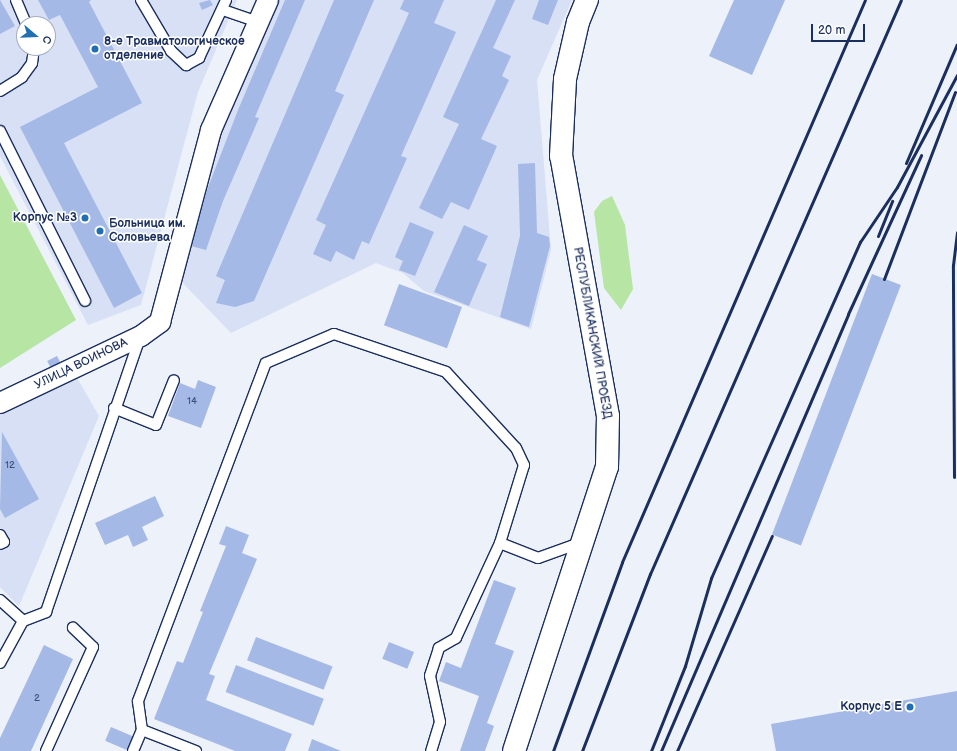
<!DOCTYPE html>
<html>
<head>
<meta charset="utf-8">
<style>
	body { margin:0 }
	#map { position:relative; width:957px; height:751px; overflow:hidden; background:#edf1fa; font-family:"Balsamiq Sans",sans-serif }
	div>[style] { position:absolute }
	.built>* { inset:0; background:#d7e0f4 }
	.green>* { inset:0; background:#b7e5a4 }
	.building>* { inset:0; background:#a5b9e7; transform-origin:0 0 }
	.roads { filter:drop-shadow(1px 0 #1b2f5e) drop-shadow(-1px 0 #1b2f5e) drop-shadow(0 1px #1b2f5e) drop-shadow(0 -1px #1b2f5e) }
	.service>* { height:10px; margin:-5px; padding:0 5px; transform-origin:5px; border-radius:5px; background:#fff }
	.minor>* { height:20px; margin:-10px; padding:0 10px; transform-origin:10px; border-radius:10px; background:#fff }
	.secondary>* { height:22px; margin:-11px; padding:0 11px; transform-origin:11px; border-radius:11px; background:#fff }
	.rail>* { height:3px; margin:-1.5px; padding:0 1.5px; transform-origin:1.5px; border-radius:1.5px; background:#1b2f5e }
	.dots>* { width:11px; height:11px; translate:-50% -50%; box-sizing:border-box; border:2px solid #fff; border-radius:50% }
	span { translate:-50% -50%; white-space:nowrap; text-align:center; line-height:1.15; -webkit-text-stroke:3px #fff; paint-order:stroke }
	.number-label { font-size:10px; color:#3e5280 }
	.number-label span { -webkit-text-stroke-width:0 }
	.poi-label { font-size:12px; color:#1b2f5e; font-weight:700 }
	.left { translate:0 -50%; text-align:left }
	.right { translate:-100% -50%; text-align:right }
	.street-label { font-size:12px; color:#1b2f5e }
	.north { position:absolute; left:16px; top:16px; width:40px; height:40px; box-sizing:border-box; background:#fff; border:1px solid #a4acbf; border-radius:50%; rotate:109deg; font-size:11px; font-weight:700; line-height:16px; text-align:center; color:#1b2f5e }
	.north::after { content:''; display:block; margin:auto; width:14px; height:18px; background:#1f6fb2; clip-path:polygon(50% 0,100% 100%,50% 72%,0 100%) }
	.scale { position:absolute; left:811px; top:24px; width:54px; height:18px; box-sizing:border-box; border:2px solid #1b2f5e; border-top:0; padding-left:5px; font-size:12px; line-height:14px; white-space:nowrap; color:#1b2f5e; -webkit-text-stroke:3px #fff; paint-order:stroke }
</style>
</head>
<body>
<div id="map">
	<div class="built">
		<div style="clip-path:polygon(evenodd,0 0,237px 0,198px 92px,141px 305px,88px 325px,0 156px,0 0,24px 24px,48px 24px,48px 48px,24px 48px,24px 24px)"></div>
		<div style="clip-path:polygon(278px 0,572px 0,537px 80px,551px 250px,531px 329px,424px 291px,403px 273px,376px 263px,231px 333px,178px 278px,219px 135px)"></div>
		<div style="clip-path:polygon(76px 376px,99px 416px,19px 606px,0 587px,0 413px)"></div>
	</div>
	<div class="green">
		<div style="clip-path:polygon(0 175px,76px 320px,0 368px)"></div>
		<div style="clip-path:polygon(612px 196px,625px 225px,633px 289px,621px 310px,604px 288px,594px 212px,602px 201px)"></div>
	</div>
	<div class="building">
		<div style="clip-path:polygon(0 0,15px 26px,0 34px)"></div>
		<div style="clip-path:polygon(38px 0,91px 0,89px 2px,142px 103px,64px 143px,142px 293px,114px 308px,20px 127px,98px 87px,60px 15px,49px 20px)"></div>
		<div style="clip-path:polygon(210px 0,213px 5px,202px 10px,199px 3px)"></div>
		<div style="clip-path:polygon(285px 0,305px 0,255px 117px,259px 118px,223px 201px,206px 250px,191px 246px,207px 190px,238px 110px)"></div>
		<div style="clip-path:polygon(334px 0,374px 0,335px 91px,344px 95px,254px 301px,235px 307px,216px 303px,225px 280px,216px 276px)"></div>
		<div style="clip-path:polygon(404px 0,444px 0,434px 23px,456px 32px,401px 156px,407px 158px,369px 244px,362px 241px,354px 260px,336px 251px,331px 262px,313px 254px,326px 225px,316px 220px,409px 13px,400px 9px)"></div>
		<div style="clip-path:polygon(496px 0,515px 0,493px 48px,511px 56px,502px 76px,509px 80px,481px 139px,497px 146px,469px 210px,451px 202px,442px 219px,419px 208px,459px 124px,443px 117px)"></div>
		<div style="clip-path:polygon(539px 0,558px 0,548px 25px,532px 19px)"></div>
		<div style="clip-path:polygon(734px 0,785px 0,752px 75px,709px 56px)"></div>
		<div style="clip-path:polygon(535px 163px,537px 233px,549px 237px,550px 246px,529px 327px,500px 317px,520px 236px,518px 164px)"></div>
		<div style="clip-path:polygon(410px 222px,434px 232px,415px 276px,399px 270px,403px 261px,395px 257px)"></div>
		<div style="clip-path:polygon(464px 225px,488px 236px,477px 260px,487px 264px,469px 306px,434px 292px)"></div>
		<div style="left:872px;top:274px;width:31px;height:279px;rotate:21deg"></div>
		<div style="left:399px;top:284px;width:67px;height:44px;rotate:20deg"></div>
		<div style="left:57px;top:356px;width:7px;height:11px;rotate:63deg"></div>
		<div style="clip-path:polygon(198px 380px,216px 387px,201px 428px,168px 416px,180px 383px,195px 389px)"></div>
		<div style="clip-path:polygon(2px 432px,39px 499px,5px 518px,0 509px)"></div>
		<div style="clip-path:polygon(155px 496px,164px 516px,142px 527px,148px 540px,133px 547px,128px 535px,105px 545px,95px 523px)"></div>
		<div style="clip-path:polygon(226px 526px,249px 535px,242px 553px,257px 559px,209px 674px,215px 676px,206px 700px,292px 734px,285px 751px,235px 751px,154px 719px,177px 661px,183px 663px,203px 612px,200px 611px,226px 546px,219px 544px)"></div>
		<div style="clip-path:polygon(494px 580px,516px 588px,495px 644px,514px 651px,487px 723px,494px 726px,485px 751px,460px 751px,479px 696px,439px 681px,446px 662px,461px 668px)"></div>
		<div style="left:256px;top:637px;width:82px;height:25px;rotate:21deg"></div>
		<div style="left:389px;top:642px;width:27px;height:18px;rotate:22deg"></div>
		<div style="clip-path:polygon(44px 645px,73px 659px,31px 751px,0 751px,0 738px)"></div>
		<div style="left:236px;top:665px;width:94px;height:29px;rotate:21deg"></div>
		<div style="clip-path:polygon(957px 691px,957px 751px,776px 751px,771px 724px)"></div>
		<div style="left:111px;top:727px;width:26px;height:15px;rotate:23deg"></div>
		<div style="clip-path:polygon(312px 739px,341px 751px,308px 751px)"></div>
	</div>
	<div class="roads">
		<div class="service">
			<div style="left:16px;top:0;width:26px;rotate:67deg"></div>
			<div style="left:141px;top:0;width:59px;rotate:59.5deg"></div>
			<div style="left:171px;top:51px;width:21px;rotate:43deg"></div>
			<div style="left:186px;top:65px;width:15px;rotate:-28deg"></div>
			<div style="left:199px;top:58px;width:64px;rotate:-65deg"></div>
			<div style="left:223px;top:10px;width:37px;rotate:19deg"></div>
			<div style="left:0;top:91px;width:26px;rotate:-32deg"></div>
			<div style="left:22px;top:77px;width:17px;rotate:-54deg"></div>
			<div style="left:32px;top:63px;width:15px;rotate:-82deg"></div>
			<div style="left:0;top:131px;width:190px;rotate:63.4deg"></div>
			<div style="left:114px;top:408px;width:45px;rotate:22deg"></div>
			<div style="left:156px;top:425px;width:48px;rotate:-68.2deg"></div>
			<div style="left:0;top:535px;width:8px;rotate:60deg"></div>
			<div style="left:4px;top:542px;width:4px;rotate:153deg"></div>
			<div style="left:500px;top:543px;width:41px;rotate:21.5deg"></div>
			<div style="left:538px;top:558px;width:45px;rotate:-19.7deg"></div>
			<div style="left:0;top:600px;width:31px;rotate:42deg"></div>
			<div style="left:0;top:663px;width:48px;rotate:-61.3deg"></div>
			<div style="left:23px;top:621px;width:25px;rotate:-21deg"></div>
			<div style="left:46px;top:612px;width:290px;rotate:-71.1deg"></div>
			<div style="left:142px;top:730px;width:58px;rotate:21.3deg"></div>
			<div style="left:46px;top:751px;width:114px;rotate:-65.7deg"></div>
			<div style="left:93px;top:647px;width:28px;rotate:-136deg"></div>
			<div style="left:133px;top:751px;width:23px;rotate:-67deg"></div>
			<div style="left:142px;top:730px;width:29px;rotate:-98deg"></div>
			<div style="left:138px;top:701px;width:361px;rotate:-69.3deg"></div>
			<div style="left:266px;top:363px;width:74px;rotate:-23.1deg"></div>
			<div style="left:334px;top:334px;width:118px;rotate:18.7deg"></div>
			<div style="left:446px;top:372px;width:103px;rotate:47.4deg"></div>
			<div style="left:516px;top:448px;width:19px;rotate:65deg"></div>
			<div style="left:524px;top:465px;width:82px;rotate:107.1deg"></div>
			<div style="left:500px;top:543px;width:105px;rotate:114.9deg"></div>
			<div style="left:456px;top:638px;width:20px;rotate:150deg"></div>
			<div style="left:439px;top:648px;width:29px;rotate:108deg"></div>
			<div style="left:430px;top:676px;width:47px;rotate:77.7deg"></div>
			<div style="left:440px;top:722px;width:30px;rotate:107deg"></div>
		</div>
		<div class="minor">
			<div style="left:0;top:403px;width:156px;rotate:-25.4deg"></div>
			<div style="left:141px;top:336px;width:24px;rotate:-36deg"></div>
			<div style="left:160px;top:322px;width:199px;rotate:-75.1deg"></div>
			<div style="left:211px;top:130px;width:142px;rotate:-66.3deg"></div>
		</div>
		<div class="secondary">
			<div style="left:514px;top:751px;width:299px;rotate:-71.9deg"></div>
			<div style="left:607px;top:467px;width:51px;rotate:-88.9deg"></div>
			<div style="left:608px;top:416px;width:264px;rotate:-100.2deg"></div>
			<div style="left:561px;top:156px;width:77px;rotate:-87deg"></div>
			<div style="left:565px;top:79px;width:58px;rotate:-77.2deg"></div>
			<div style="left:578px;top:22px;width:24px;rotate:-68deg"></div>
		</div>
	</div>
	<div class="rail">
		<div style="left:906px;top:163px;width:129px;rotate:-66.8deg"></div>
		<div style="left:878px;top:236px;width:38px;rotate:-68deg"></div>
		<div style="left:884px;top:279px;width:200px;rotate:-69.2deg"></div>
		<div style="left:954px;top:477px;width:212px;rotate:-90.3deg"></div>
		<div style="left:953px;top:265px;width:33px;rotate:-83deg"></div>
		<div style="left:553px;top:751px;width:201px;rotate:-69.9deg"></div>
		<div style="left:622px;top:562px;width:612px;rotate:-66.62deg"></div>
		<div style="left:582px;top:751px;width:190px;rotate:-69deg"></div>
		<div style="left:650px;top:574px;width:626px;rotate:-66.38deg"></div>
		<div style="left:651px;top:751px;width:92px;rotate:-68.2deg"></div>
		<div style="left:685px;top:666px;width:92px;rotate:-73.5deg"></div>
		<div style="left:711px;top:578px;width:368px;rotate:-66.1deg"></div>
		<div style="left:860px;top:242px;width:66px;rotate:-56.1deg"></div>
		<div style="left:897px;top:187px;width:127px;rotate:-61.8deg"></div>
		<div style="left:661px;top:751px;width:475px;rotate:-66.8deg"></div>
		<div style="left:848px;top:314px;width:175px;rotate:-65.3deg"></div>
		<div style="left:677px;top:751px;width:235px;rotate:-66.2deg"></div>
	</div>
	<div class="dots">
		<div style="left:95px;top:49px;background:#1f6fb2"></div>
		<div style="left:85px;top:218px;background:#1f6fb2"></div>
		<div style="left:100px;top:231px;background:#1f6fb2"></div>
		<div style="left:910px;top:707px;background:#1f6fb2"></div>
	</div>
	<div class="number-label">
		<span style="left:192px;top:402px">14</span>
		<span style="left:10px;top:466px">12</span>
		<span style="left:37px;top:699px">2</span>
	</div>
	<div class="poi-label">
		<span class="left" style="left:104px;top:49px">8-е Травматологическое<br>отделение</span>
		<span class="right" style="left:77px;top:218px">Корпус №3</span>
		<span class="left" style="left:109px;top:231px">Больница им.<br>Соловьева</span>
		<span class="right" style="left:902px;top:707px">Корпус 5 E</span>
	</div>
	<div class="street-label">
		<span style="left:592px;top:333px;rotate:80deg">РЕСПУБЛИКАНСКИЙ ПРОЕЗД</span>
		<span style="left:81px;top:364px;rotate:-26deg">УЛИЦА ВОИНОВА</span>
	</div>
	<div class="north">С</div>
	<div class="scale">20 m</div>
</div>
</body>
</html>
